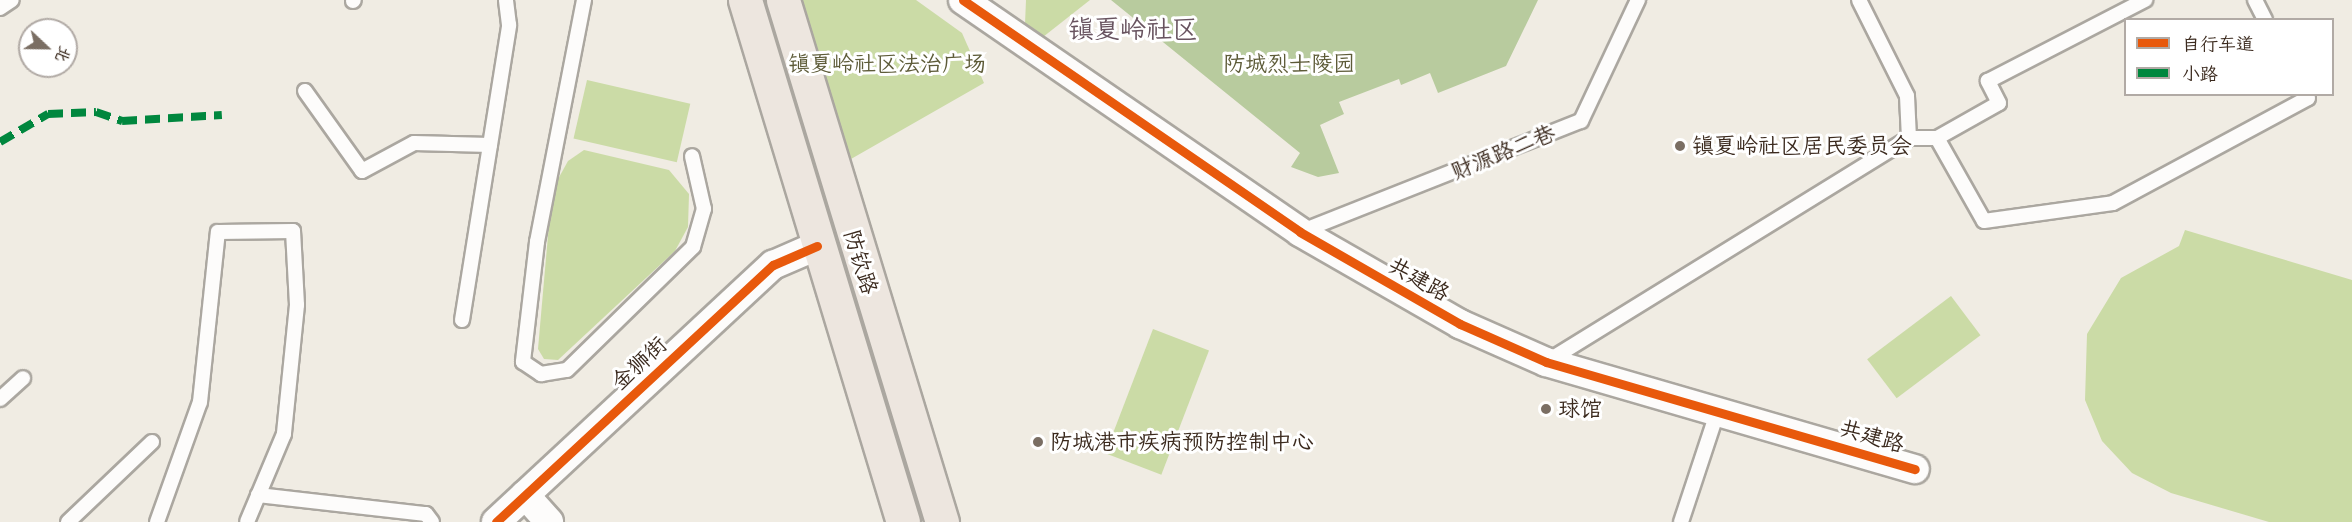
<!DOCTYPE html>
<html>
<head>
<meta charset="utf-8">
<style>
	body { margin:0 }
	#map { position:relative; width:2352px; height:522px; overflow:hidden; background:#f0ece3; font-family:"Shantell Sans","LXGW WenKai TC",sans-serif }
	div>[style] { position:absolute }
	.green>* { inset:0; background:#cbdba6; transform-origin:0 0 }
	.forest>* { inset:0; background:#b8cb9e }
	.roads { filter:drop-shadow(2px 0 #aba7a0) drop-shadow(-2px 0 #aba7a0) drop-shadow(0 2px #aba7a0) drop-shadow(0 -2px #aba7a0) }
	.service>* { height:14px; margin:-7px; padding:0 7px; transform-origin:7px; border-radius:7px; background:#fdfcfb }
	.minor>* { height:28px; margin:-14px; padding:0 14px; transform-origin:14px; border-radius:14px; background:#fdfcfb }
	.primary>* { height:33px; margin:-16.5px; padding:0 16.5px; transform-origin:16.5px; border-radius:16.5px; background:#ede6df }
	.quiet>* { height:8px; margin-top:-4px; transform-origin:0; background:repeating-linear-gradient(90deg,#00873e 0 15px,transparent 0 23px) }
	.cycleway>* { height:9px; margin:-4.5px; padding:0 4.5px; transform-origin:4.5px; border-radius:4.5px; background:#e8590c }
	.dots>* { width:16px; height:16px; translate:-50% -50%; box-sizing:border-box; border:3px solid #fff; border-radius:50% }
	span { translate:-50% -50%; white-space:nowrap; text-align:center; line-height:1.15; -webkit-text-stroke:6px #fff; paint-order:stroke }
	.park-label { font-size:22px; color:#5d5b38 }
	.poi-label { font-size:22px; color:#3b2a1e }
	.left { translate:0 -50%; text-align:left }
	.street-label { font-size:22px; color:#3b2a1e }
	.quarter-label { font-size:26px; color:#68535f }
	.legend { position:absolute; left:2124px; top:18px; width:210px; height:78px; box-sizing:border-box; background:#fff; border:2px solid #b1aaa5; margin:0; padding:8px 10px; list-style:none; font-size:18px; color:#3b2a1e }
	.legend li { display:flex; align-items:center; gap:12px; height:30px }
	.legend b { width:30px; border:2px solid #b1aaa5 }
	.north { position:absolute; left:18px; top:18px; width:60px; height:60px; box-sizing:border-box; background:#fff; border:2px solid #b1aaa5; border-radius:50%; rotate:112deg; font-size:16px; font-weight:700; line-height:24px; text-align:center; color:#3b2a1e }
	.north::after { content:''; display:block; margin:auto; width:21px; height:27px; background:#7a6e63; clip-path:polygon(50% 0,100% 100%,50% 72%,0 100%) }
</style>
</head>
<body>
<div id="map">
	<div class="green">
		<div style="clip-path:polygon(798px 0,916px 0,962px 33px,984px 83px,851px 159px)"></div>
		<div style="clip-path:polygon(1026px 0,1090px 0,1043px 37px,1025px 24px)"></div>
		<div style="left:587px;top:80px;width:106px;height:60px;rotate:13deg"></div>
		<div style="clip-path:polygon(584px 150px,669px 170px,689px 194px,688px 227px,675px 251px,558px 360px,544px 359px,538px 349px,552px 190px,568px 161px)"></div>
		<div style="clip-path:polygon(2185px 230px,2352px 280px,2352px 522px,2269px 522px,2171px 493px,2132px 473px,2102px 441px,2085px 400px,2087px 334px,2121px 278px,2179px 246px)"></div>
		<div style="left:1951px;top:296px;width:49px;height:105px;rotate:53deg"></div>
		<div style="left:1153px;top:329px;width:60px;height:133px;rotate:21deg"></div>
	</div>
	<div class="forest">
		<div style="clip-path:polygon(1111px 0,1538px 0,1506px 66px,1438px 93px,1430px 73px,1401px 85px,1399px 79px,1339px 102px,1344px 114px,1320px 125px,1339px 173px,1318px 177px,1291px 167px,1300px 153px)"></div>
	</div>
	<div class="roads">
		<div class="service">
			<div style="left:584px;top:0;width:247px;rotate:101deg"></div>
			<div style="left:537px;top:242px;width:121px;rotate:96.7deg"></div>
			<div style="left:523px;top:362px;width:22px;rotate:34deg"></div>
			<div style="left:541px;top:374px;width:26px;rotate:-9deg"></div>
			<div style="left:567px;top:370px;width:176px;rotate:-44.3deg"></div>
			<div style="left:693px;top:247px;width:40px;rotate:-74deg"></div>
			<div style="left:704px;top:209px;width:54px;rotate:-102.8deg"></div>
			<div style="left:1859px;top:0;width:107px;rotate:63.4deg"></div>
			<div style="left:1907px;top:96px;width:42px;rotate:87.3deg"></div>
			<div style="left:2255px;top:0;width:22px;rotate:63deg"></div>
			<div style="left:353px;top:1px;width:1px;rotate:-45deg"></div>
			<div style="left:0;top:8px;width:14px;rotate:-34deg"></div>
			<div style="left:305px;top:91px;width:98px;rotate:54.5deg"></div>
			<div style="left:362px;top:171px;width:59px;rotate:-28.3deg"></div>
			<div style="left:414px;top:143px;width:76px;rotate:1.5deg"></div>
			<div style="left:1937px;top:138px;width:95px;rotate:60.5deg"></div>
			<div style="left:1984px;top:221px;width:130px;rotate:-7.9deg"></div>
			<div style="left:2113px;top:203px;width:221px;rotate:-28.3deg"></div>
			<div style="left:2308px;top:98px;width:4px;rotate:-117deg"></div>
			<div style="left:1300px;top:232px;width:302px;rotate:-21.6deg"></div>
			<div style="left:1581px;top:121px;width:134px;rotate:-64.8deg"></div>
			<div style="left:462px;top:320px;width:299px;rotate:-80.9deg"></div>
			<div style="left:509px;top:25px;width:25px;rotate:-97deg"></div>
			<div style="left:1548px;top:361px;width:424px;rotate:-31.7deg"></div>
			<div style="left:1909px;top:138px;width:28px"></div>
			<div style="left:1937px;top:138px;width:71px;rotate:-29.4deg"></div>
			<div style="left:1999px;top:103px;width:25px;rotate:-117deg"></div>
			<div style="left:1988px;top:81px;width:177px;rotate:-27.3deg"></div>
			<div style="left:0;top:399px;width:31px;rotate:-42deg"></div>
			<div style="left:258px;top:495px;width:169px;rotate:6.5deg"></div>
			<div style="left:426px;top:514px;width:10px;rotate:53deg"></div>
			<div style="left:68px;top:522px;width:116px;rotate:-43.6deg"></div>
			<div style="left:157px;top:522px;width:127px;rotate:-70.3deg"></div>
			<div style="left:200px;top:402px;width:171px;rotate:-84deg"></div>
			<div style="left:218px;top:232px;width:75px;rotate:-0.8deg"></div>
			<div style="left:293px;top:231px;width:74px;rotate:86.9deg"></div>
			<div style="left:297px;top:305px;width:130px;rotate:95.8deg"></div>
			<div style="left:284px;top:434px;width:95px;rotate:112.8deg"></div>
			<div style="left:1681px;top:522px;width:115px;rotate:-71.7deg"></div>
		</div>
		<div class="minor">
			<div style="left:963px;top:0;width:409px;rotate:34.5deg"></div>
			<div style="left:1300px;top:232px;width:185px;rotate:29.9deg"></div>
			<div style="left:1460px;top:324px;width:94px;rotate:23.8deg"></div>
			<div style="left:1546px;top:362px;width:384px;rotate:16.2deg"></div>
			<div style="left:525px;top:495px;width:36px;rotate:48deg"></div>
			<div style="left:496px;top:522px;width:378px;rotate:-42.9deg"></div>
			<div style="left:773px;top:265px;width:48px;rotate:-23.4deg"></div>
		</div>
		<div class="primary">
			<div style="left:745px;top:0;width:545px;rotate:73.16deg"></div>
			<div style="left:783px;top:0;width:546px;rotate:73.06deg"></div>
		</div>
	</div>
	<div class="quiet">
		<div style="left:0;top:142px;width:56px;rotate:-30.3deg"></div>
		<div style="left:48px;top:114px;width:48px;rotate:-2.4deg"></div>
		<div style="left:96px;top:112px;width:28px;rotate:19deg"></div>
		<div style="left:122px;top:121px;width:100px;rotate:-3.4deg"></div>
	</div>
	<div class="cycleway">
		<div style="left:963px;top:0;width:409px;rotate:34.5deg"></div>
		<div style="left:1300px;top:232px;width:185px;rotate:29.9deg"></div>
		<div style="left:1460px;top:324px;width:94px;rotate:23.8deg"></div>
		<div style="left:1546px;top:362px;width:384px;rotate:16.2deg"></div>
		<div style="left:496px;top:522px;width:378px;rotate:-42.9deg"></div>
		<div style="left:773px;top:265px;width:48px;rotate:-23.4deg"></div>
	</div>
	<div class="dots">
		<div style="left:1680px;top:146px;background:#7a6e63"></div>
		<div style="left:1546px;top:409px;background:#7a6e63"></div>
		<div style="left:1038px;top:442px;background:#7a6e63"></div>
	</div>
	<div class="park-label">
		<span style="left:887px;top:64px">镇夏岭社区法治广场</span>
		<span style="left:1289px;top:64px">防城烈士陵园</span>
	</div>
	<div class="poi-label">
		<span class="left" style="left:1692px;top:146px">镇夏岭社区居民委员会</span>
		<span class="left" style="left:1558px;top:409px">球馆</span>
		<span class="left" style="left:1050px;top:442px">防城港市疾病预防控制中心</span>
	</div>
	<div class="street-label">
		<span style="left:1503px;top:152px;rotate:-22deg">财源路二巷</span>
		<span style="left:861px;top:262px;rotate:73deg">防钦路</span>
		<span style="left:1419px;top:279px;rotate:29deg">共建路</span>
		<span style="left:639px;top:363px;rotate:-43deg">金狮街</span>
		<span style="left:1872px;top:436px;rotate:16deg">共建路</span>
	</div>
	<div class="quarter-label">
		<span style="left:1133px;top:29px">镇夏岭社区</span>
	</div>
	<ul class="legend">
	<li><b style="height:8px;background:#e8590c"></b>自行车道</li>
	<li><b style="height:8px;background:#00873e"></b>小路</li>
	</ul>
	<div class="north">北</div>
</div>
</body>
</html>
